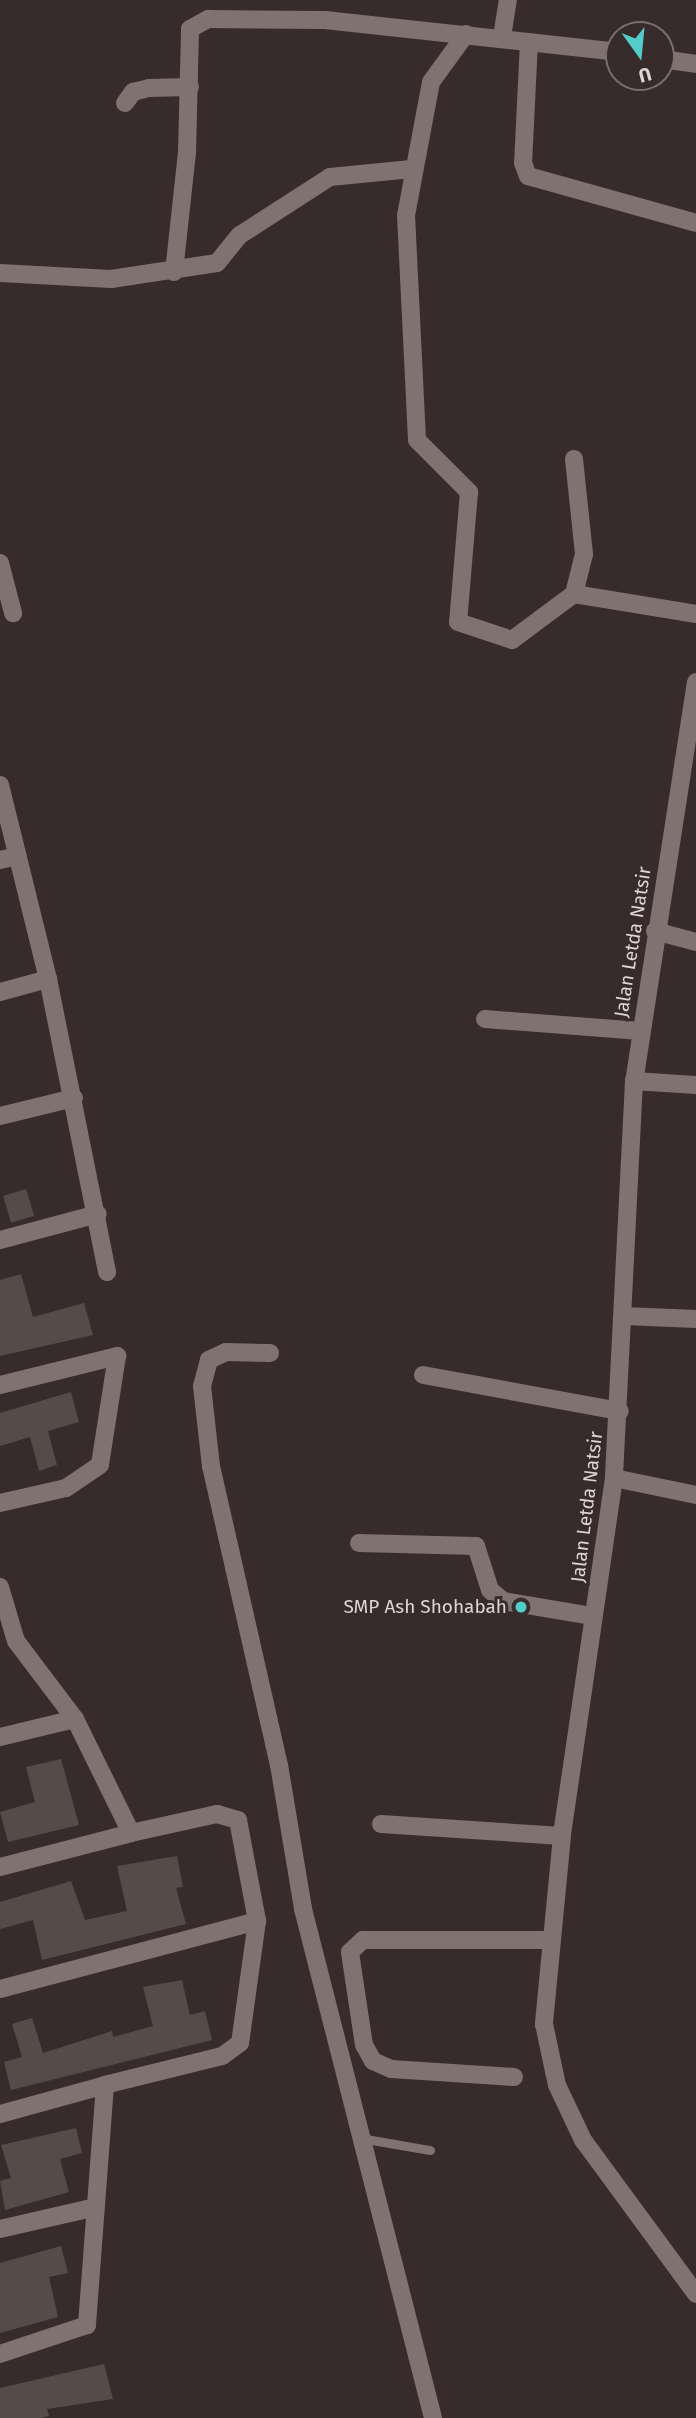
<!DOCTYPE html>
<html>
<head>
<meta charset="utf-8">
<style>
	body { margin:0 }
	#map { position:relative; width:696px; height:2418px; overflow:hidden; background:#372c2b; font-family:"Fira Sans",sans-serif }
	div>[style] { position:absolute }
	.building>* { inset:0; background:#574b4a; transform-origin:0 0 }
	.service>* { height:9px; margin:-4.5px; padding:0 4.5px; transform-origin:4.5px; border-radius:4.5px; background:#7f7271 }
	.minor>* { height:18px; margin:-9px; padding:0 9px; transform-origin:9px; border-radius:9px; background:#7f7271 }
	.secondary>* { height:18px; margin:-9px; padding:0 9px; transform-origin:9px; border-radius:9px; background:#7f7271 }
	.dots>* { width:19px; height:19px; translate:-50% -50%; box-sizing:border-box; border:4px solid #372c2b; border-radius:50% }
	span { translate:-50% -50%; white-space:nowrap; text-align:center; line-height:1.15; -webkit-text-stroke:6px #372c2b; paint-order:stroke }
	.street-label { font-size:19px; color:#ddd6d5 }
	.poi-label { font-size:19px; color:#ddd6d5 }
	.right { translate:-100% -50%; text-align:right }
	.north { position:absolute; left:605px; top:21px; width:70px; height:70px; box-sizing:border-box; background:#372c2b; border:2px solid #79706f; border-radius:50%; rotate:165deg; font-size:19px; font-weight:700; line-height:28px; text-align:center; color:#ddd6d5 }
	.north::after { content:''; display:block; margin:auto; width:24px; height:32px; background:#53cdca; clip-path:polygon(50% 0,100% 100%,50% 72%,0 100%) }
</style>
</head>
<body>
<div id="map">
	<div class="building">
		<div style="left:26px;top:1189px;width:28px;height:24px;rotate:73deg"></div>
		<div style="clip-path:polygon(21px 1274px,33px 1317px,84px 1303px,93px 1335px,0 1356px,0 1280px)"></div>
		<div style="clip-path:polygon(71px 1392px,79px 1422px,48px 1431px,57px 1465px,39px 1471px,30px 1437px,0 1446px,0 1413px)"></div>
		<div style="clip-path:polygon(61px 1759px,79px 1825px,8px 1842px,0 1812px,35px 1802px,26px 1767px)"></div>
		<div style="clip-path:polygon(177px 1856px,183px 1887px,176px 1888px,186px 1924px,42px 1960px,33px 1920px,0 1929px,0 1902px,71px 1881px,85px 1920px,127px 1911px,117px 1866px)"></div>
		<div style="clip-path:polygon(182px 1980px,190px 2015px,205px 2011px,212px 2040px,11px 2090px,4px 2062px,22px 2057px,12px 2024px,32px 2018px,43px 2053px,112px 2031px,113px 2037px,153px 2026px,143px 1987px)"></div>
		<div style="clip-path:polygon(76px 2128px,82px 2153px,60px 2159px,69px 2192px,5px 2210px,0 2181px,11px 2178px,1px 2145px)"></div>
		<div style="clip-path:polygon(61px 2246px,68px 2273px,49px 2277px,58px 2317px,0 2333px,0 2263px)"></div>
		<div style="clip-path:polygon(104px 2364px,113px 2399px,47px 2409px,49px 2416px,41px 2418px,0 2418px,0 2388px)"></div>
	</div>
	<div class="service">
		<div style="left:366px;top:2139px;width:65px;rotate:9.8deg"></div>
	</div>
	<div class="minor">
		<div style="left:466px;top:34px;width:59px;rotate:126.1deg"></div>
		<div style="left:431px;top:82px;width:135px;rotate:100.6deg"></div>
		<div style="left:406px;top:215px;width:225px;rotate:87.2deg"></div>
		<div style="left:417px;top:440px;width:74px;rotate:45deg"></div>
		<div style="left:469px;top:492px;width:130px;rotate:94.8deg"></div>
		<div style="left:458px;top:622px;width:57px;rotate:18.4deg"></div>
		<div style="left:512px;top:640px;width:77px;rotate:-36.6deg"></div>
		<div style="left:574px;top:594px;width:124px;rotate:9.3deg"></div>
		<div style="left:502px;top:37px;width:37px;rotate:-81deg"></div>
		<div style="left:529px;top:42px;width:121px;rotate:92.8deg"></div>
		<div style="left:523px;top:163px;width:14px;rotate:69deg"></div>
		<div style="left:528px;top:176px;width:174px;rotate:15.6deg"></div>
		<div style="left:661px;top:59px;width:35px;rotate:8deg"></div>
		<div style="left:125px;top:103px;width:14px;rotate:-54deg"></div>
		<div style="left:133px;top:92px;width:16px;rotate:-14deg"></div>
		<div style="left:149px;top:88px;width:41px;rotate:-1.4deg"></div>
		<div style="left:174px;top:272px;width:120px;rotate:-83.8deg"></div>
		<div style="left:187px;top:153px;width:124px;rotate:-88.6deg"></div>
		<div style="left:190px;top:29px;width:21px;rotate:-29deg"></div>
		<div style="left:208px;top:19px;width:117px;rotate:0.5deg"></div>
		<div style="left:325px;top:20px;width:296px;rotate:6.2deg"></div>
		<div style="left:0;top:273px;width:111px;rotate:3.1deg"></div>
		<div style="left:111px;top:279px;width:107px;rotate:-8.6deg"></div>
		<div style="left:217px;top:263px;width:36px;rotate:-51deg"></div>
		<div style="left:240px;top:235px;width:107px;rotate:-32.8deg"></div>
		<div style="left:330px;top:177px;width:82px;rotate:-5.6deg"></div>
		<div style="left:574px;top:459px;width:96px;rotate:84deg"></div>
		<div style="left:584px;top:554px;width:41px;rotate:104deg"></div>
		<div style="left:0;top:563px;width:52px;rotate:75.4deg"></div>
		<div style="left:0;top:785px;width:200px;rotate:76.1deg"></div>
		<div style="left:48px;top:979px;width:299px;rotate:78.6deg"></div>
		<div style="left:0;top:860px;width:18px;rotate:-13deg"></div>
		<div style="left:655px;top:931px;width:42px;rotate:15deg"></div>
		<div style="left:0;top:992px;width:50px;rotate:-15.2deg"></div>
		<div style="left:485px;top:1019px;width:156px;rotate:4.4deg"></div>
		<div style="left:634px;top:1081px;width:62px;rotate:3.7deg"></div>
		<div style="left:0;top:1116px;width:76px;rotate:-13.7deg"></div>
		<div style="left:0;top:1240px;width:101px;rotate:-14.9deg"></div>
		<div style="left:624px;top:1316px;width:72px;rotate:2.4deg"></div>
		<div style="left:270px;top:1353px;width:44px;rotate:-178.7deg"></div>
		<div style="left:226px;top:1352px;width:19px;rotate:155deg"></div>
		<div style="left:209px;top:1360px;width:27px;rotate:105deg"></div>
		<div style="left:202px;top:1386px;width:81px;rotate:83.6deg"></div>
		<div style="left:211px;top:1466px;width:307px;rotate:77.2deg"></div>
		<div style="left:279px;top:1765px;width:146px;rotate:80.5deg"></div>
		<div style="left:303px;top:1909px;width:525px;rotate:75.67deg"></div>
		<div style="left:423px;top:1375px;width:200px;rotate:10.4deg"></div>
		<div style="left:0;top:1385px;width:121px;rotate:-13.9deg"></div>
		<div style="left:117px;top:1356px;width:110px;rotate:98.9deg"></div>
		<div style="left:100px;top:1465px;width:41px;rotate:145.9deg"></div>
		<div style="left:66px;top:1488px;width:68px;rotate:167.2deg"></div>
		<div style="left:614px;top:1478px;width:84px;rotate:11.7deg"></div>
		<div style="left:359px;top:1543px;width:117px;rotate:1.5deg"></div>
		<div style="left:476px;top:1546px;width:46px;rotate:72.3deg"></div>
		<div style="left:490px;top:1590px;width:17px;rotate:40deg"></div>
		<div style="left:503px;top:1601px;width:91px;rotate:9.5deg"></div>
		<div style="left:0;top:1587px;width:56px;rotate:73.5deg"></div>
		<div style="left:16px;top:1641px;width:98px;rotate:52.9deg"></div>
		<div style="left:75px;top:1719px;width:127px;rotate:63.8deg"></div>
		<div style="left:131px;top:1833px;width:88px;rotate:-12.5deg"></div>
		<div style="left:217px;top:1814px;width:22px;rotate:16deg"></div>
		<div style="left:238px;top:1820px;width:103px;rotate:79.3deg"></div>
		<div style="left:257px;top:1921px;width:123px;rotate:97.9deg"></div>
		<div style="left:240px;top:2043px;width:22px;rotate:144deg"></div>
		<div style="left:222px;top:2056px;width:121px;rotate:166.1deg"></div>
		<div style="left:105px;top:2085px;width:241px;rotate:94.3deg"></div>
		<div style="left:87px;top:2325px;width:92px;rotate:161.6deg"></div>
		<div style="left:0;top:1737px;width:77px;rotate:-13.5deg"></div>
		<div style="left:381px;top:1824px;width:181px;rotate:3.8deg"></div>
		<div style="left:0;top:1867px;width:135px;rotate:-14.5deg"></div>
		<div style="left:0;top:1989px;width:266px;rotate:-14.8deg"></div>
		<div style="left:514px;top:2077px;width:123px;rotate:-176.3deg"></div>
		<div style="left:391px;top:2069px;width:20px;rotate:-156deg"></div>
		<div style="left:373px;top:2061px;width:18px;rotate:-119deg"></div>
		<div style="left:364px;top:2045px;width:94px;rotate:-98.6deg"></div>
		<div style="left:350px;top:1952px;width:18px;rotate:-43deg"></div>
		<div style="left:363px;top:1940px;width:186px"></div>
		<div style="left:0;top:2114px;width:109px;rotate:-15.4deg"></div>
		<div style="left:0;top:2229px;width:98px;rotate:-12.9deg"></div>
	</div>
	<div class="secondary">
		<div style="left:696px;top:682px;width:404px;rotate:98.8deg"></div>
		<div style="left:634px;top:1081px;width:398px;rotate:92.9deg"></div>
		<div style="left:614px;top:1478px;width:362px;rotate:98.3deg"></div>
		<div style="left:562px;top:1836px;width:189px;rotate:95.5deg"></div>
		<div style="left:544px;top:2024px;width:62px;rotate:78deg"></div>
		<div style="left:557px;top:2085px;width:61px;rotate:64.7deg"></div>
		<div style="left:583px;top:2140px;width:191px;rotate:53.7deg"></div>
	</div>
	<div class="dots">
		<div style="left:521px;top:1607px;background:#53cdca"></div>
	</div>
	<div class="street-label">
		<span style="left:633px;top:942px;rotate:-81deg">Jalan Letda Natsir</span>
		<span style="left:587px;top:1507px;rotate:-83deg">Jalan Letda Natsir</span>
	</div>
	<div class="poi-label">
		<span class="right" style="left:507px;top:1607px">SMP Ash Shohabah</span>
	</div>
	<div class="north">U</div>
</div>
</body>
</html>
